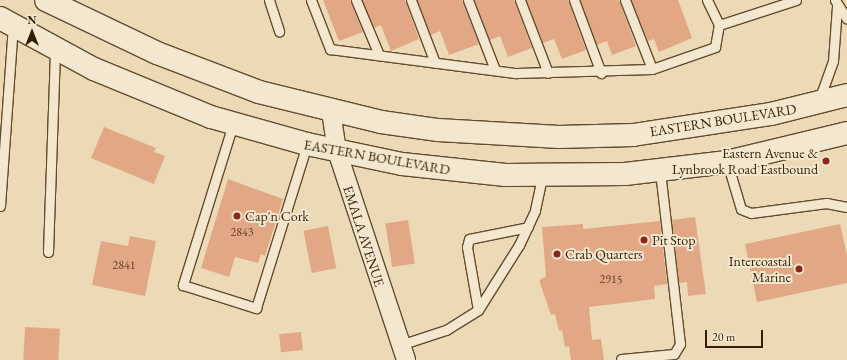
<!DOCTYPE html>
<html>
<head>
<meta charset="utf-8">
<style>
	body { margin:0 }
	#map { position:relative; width:847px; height:360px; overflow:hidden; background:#ecdab6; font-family:"EB Garamond",serif }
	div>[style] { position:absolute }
	.building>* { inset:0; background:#e2a886; transform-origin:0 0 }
	.roads { filter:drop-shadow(1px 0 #624c2f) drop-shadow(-1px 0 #624c2f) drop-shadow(0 1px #624c2f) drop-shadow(0 -1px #624c2f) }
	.lane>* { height:9px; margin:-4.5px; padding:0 4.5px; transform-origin:4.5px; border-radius:4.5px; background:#f3e7d0 }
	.street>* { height:18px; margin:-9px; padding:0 9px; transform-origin:9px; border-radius:9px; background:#f3e7d0 }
	.secondary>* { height:22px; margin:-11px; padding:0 11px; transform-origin:11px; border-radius:11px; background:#f3e7d0 }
	.dots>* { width:11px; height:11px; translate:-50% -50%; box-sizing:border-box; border:2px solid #f3e7d0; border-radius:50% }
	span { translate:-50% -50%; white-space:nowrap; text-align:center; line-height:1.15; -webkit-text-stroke:4px #f3e7d0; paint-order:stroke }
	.number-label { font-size:12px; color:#604023 }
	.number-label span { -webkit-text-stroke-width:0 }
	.street-label { font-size:14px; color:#341d02 }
	.poi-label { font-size:14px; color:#341d02 }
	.right { translate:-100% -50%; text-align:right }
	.left { translate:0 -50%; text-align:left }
	.north { position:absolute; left:12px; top:12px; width:40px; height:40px; -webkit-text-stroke:3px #f3e7d0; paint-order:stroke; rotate:0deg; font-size:11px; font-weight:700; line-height:16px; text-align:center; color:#341d02 }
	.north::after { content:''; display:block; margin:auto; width:14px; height:18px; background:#341d02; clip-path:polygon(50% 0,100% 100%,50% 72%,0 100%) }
	.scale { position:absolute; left:705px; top:330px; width:58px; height:18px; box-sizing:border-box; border:2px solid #341d02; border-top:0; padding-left:5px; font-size:12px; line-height:14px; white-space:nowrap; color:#341d02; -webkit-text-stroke:3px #f3e7d0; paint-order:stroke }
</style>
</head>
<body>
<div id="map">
	<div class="building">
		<div style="clip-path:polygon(323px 0,350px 0,363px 32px,339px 41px)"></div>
		<div style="clip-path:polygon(362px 0,405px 0,419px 39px,391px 51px,381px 25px,374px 28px)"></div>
		<div style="clip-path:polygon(417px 0,462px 0,479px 44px,449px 55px,440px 31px,431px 35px)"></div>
		<div style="clip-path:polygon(474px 0,514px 0,532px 48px,508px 57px,500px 36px,490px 40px)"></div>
		<div style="clip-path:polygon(526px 0,568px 0,586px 50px,562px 59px,554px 39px,543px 43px)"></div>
		<div style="clip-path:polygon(580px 0,619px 0,636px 46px,612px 55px,607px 41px,597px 45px)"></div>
		<div style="clip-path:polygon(631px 0,678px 0,692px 38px,659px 52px,654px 39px,648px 41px)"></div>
		<div style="clip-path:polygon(104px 127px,156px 148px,154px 152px,165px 156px,154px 184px,91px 158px)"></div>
		<div style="clip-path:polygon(228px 179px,283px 199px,265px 256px,261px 254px,258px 263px,235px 257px,229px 277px,201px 268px)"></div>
		<div style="clip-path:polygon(695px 217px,706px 294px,688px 296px,687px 282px,679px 283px,672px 220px)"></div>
		<div style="left:408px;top:220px;width:44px;height:23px;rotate:81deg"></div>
		<div style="clip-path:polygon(660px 221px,667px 284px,654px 286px,655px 299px,589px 307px,592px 340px,601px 339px,604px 360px,571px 360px,569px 346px,565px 347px,562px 330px,559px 331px,555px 314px,551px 315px,540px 283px,540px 279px,546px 277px,542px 227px,583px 224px,583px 229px)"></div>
		<div style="clip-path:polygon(840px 224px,847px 255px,847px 283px,757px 302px,745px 244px)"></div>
		<div style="left:328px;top:226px;width:43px;height:25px;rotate:79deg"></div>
		<div style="clip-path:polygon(130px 236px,156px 241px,145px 296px,92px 285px,101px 241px,128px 246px)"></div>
		<div style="left:25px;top:327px;width:35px;height:33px;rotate:3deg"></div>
		<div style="left:301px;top:332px;width:18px;height:22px;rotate:84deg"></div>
	</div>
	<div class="roads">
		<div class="lane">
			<div style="left:269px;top:0;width:33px;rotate:72deg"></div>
			<div style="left:311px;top:0;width:53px;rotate:68.8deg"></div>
			<div style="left:330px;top:49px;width:188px;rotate:7.4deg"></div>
			<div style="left:516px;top:73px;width:136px;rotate:-1.7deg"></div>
			<div style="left:652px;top:69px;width:67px;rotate:-19.2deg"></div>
			<div style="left:715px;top:47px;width:22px;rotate:-80deg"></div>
			<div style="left:356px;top:0;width:60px;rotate:67.3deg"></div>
			<div style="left:411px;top:0;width:67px;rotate:69.1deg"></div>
			<div style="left:468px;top:0;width:75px;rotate:68.9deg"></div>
			<div style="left:520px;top:0;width:78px;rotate:69deg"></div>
			<div style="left:574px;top:0;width:78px;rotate:69.7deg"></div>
			<div style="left:625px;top:0;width:74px;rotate:68.6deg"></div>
			<div style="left:707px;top:0;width:28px;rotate:64deg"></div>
			<div style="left:719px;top:25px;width:81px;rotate:-18deg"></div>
			<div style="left:835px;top:0;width:22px;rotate:58deg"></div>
			<div style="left:819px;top:100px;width:41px;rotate:-70.3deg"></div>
			<div style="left:833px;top:61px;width:55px;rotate:-85.8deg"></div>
			<div style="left:233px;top:124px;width:169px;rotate:107.3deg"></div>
			<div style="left:183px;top:285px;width:77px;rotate:17.5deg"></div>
			<div style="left:256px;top:308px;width:172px;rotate:-72.7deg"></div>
			<div style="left:727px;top:162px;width:49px;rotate:73.4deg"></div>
			<div style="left:741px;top:209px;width:11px;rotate:22deg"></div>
			<div style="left:751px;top:213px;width:76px;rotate:-7.6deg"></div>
			<div style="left:826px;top:203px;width:21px;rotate:11deg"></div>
			<div style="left:0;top:206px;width:180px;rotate:-85.9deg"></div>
			<div style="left:48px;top:252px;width:203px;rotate:-88deg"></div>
			<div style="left:478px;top:310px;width:64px;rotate:-99.9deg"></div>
			<div style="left:467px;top:247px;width:8px;rotate:-76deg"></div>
			<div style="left:469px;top:239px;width:60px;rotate:-11.5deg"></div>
			<div style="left:400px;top:345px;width:48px;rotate:-18.1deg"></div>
			<div style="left:446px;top:330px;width:38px;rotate:-32deg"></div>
			<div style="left:478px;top:310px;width:77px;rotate:-57.8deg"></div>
			<div style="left:519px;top:245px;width:38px;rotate:-65deg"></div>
			<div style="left:535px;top:210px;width:35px;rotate:-78deg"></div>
			<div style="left:621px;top:359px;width:53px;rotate:-5.4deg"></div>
			<div style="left:674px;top:354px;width:12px;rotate:-59deg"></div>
			<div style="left:680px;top:344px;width:174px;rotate:-96.6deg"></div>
		</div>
		<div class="street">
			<div style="left:331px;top:111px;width:40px;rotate:81.5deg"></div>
			<div style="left:337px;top:151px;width:220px;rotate:71.7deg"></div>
		</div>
		<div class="secondary">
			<div style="left:46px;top:0;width:123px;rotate:25.5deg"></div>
			<div style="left:157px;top:53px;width:109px;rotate:20.9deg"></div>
			<div style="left:259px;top:92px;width:126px;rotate:13.8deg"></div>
			<div style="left:381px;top:122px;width:58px;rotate:8deg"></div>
			<div style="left:438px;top:130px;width:121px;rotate:3.3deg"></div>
			<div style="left:559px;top:137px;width:74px;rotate:-1.5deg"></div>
			<div style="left:633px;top:135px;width:140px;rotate:-8.7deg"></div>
			<div style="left:771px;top:114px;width:78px;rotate:-14deg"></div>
			<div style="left:0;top:18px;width:107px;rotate:28.5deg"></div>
			<div style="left:94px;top:69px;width:126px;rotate:22.3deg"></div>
			<div style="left:211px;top:117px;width:100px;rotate:15.7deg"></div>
			<div style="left:307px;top:144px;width:97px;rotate:11.9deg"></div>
			<div style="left:402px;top:164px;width:104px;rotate:6.1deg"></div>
			<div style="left:505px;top:175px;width:120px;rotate:-0.5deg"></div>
			<div style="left:625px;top:174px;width:103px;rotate:-6.7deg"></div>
			<div style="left:727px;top:162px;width:123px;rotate:-13.6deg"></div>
		</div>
	</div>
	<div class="dots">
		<div style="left:826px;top:161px;background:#8f2418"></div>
		<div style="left:237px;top:216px;background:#8f2418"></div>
		<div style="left:644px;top:240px;background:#8f2418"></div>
		<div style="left:557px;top:254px;background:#8f2418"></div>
		<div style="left:799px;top:269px;background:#8f2418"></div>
	</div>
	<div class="number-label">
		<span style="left:242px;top:233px">2843</span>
		<span style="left:124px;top:266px">2841</span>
		<span style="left:611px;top:280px">2915</span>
	</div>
	<div class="street-label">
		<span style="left:723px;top:120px;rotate:-9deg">EASTERN BOULEVARD</span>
		<span style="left:377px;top:157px;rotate:10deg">EASTERN BOULEVARD</span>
		<span style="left:364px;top:236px;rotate:72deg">EMALA AVENUE</span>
	</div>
	<div class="poi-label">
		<span class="right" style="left:818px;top:161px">Eastern Avenue &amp;<br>Lynbrook Road Eastbound</span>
		<span class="left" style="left:245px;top:216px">Cap'n Cork</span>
		<span class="left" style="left:652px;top:240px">Pit Stop</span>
		<span class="left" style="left:565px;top:254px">Crab Quarters</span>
		<span class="right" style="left:791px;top:269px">Intercoastal<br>Marine</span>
	</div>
	<div class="north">N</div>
	<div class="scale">20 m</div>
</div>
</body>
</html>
